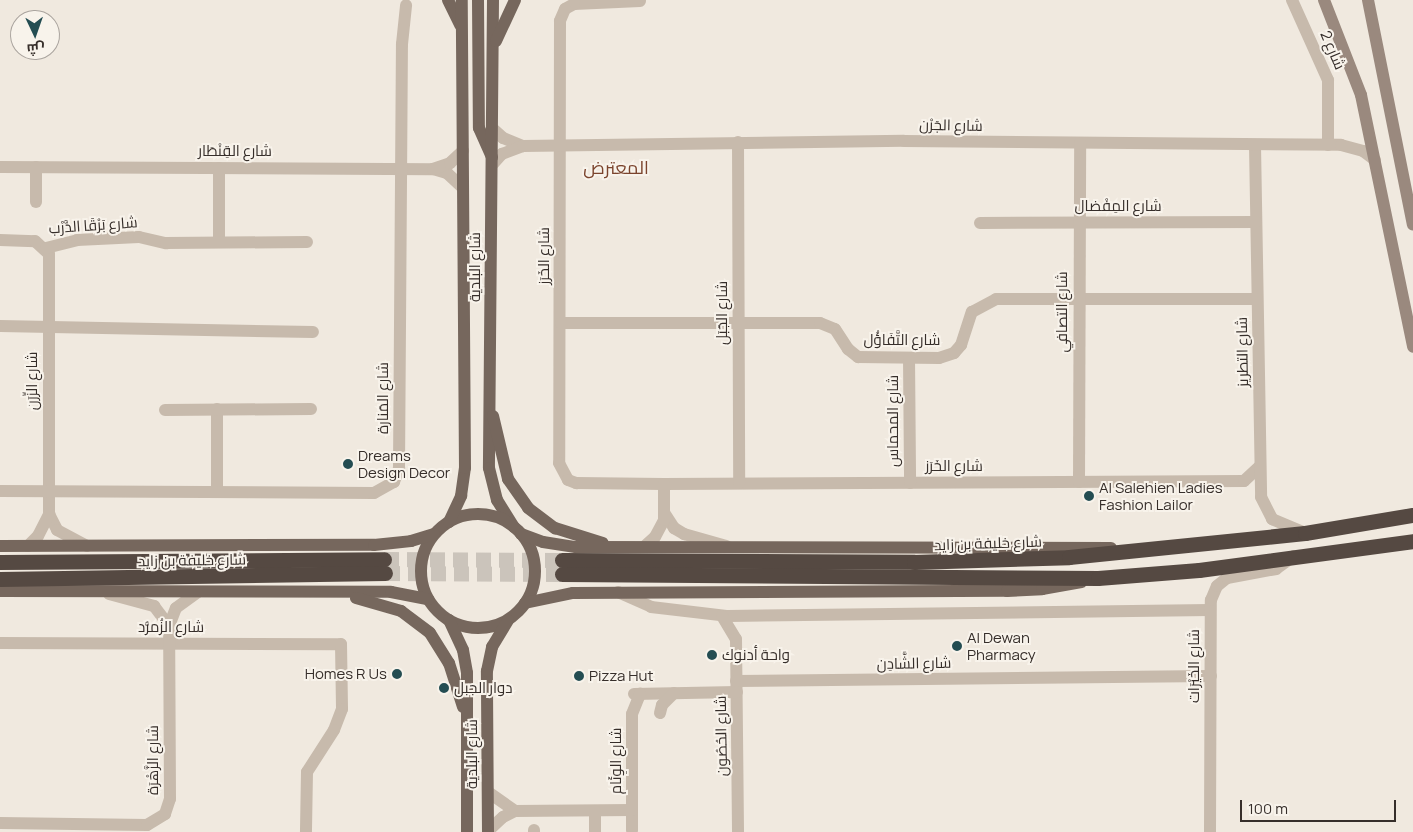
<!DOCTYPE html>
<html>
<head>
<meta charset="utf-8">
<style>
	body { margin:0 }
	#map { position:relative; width:1413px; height:832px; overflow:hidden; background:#f0e9df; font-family:Manrope,Cairo,sans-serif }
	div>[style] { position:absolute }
	.highway-tunnel>* { height:15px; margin-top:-7.5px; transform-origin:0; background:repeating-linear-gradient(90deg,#cbc4bb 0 15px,transparent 0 23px) }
	.street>* { height:12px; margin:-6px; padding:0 6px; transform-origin:6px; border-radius:6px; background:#c7baac }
	.secondary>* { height:12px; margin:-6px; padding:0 6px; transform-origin:6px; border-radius:6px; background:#9a897e }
	.primary>* { height:12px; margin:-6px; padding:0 6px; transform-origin:6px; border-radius:6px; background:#76675d }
	.primary>.ring { margin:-6px; padding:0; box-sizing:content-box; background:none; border:12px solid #76675d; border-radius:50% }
	.highway>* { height:15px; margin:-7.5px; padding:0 7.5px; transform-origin:7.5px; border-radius:7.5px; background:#554942 }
	.dots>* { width:14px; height:14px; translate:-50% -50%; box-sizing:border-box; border:2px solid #f8f3eb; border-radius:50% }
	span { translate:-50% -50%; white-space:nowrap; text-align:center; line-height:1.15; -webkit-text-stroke:4px #f8f3eb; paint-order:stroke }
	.street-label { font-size:15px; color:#362e2a }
	.poi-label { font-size:15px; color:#362e2a }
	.left { translate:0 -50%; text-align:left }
	.right { translate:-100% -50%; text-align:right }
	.quarter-label { font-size:18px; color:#7b442d }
	.north { position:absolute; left:10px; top:10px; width:50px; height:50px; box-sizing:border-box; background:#f8f3eb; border:1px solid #aaa49e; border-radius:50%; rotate:177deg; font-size:14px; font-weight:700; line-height:20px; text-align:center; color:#362e2a }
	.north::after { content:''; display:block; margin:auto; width:18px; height:22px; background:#244d52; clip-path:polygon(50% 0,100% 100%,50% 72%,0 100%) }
	.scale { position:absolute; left:1240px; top:800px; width:156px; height:22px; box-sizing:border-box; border:2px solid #362e2a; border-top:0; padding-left:6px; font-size:15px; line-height:18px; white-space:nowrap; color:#362e2a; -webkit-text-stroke:4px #f8f3eb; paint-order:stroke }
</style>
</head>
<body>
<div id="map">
	<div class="highway-tunnel">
		<div style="left:384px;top:559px;width:178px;rotate:0.3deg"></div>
		<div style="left:385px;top:573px;width:177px;rotate:0.3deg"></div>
	</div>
	<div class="street">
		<div style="left:1292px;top:0;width:88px;rotate:65.8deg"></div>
		<div style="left:1328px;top:80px;width:65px;rotate:90deg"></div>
		<div style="left:640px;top:1px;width:66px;rotate:177.4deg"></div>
		<div style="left:574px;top:4px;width:10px;rotate:151deg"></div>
		<div style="left:565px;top:9px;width:13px;rotate:113deg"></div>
		<div style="left:560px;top:21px;width:442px;rotate:90.1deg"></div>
		<div style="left:559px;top:463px;width:19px;rotate:62deg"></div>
		<div style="left:568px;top:480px;width:9px;rotate:21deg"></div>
		<div style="left:576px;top:483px;width:88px;rotate:0.7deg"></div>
		<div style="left:664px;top:484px;width:580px;rotate:-0.3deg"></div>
		<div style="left:1244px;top:481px;width:22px;rotate:-43deg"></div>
		<div style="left:492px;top:128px;width:15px;rotate:42deg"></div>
		<div style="left:503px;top:138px;width:22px;rotate:22deg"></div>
		<div style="left:738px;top:142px;width:341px;rotate:89.8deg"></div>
		<div style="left:1255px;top:145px;width:352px;rotate:89deg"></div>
		<div style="left:1261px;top:497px;width:25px;rotate:63deg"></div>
		<div style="left:1272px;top:519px;width:33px;rotate:23deg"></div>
		<div style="left:492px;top:165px;width:15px;rotate:-48deg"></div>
		<div style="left:502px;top:154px;width:22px;rotate:-21deg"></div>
		<div style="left:523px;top:146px;width:381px;rotate:-0.8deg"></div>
		<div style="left:904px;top:141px;width:437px;rotate:0.5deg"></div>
		<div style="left:1341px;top:145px;width:23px;rotate:15deg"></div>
		<div style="left:1363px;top:151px;width:15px;rotate:37deg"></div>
		<div style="left:0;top:167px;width:433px;rotate:0.3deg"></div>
		<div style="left:433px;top:169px;width:15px;rotate:16deg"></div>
		<div style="left:447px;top:173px;width:22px;rotate:43deg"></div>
		<div style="left:219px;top:168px;width:74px;rotate:90deg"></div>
		<div style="left:433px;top:169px;width:18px;rotate:-19deg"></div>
		<div style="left:450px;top:163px;width:18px;rotate:-43deg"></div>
		<div style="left:36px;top:202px;width:35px;rotate:-90deg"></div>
		<div style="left:980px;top:223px;width:276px;rotate:-0.2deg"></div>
		<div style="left:0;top:240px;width:35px;rotate:2deg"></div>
		<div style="left:35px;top:241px;width:19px;rotate:43deg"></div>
		<div style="left:49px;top:254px;width:260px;rotate:90deg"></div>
		<div style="left:49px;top:514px;width:18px;rotate:63deg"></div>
		<div style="left:57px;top:530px;width:34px;rotate:28deg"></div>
		<div style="left:46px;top:248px;width:32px;rotate:-14deg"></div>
		<div style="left:77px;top:240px;width:62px;rotate:-2.8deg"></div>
		<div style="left:139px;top:237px;width:28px;rotate:13deg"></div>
		<div style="left:166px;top:243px;width:141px;rotate:-0.4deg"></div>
		<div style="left:561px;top:323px;width:259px"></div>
		<div style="left:820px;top:323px;width:16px;rotate:22deg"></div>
		<div style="left:835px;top:329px;width:24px;rotate:57deg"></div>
		<div style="left:848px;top:349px;width:13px;rotate:39deg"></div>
		<div style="left:858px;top:357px;width:81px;rotate:0.7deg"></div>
		<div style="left:939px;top:358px;width:16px;rotate:-18deg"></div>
		<div style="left:954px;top:353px;width:11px;rotate:-49deg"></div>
		<div style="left:961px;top:345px;width:35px;rotate:-72deg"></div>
		<div style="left:972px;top:312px;width:27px;rotate:-28deg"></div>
		<div style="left:996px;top:299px;width:261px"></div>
		<div style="left:0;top:326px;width:313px;rotate:1.1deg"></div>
		<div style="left:909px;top:358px;width:125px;rotate:89.5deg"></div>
		<div style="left:217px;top:409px;width:83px;rotate:90deg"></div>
		<div style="left:165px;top:410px;width:146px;rotate:-0.4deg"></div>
		<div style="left:1079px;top:482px;width:339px;rotate:-89.8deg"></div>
		<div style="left:0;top:491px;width:374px;rotate:0.3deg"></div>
		<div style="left:374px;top:493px;width:23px;rotate:-29deg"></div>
		<div style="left:394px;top:482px;width:15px;rotate:-70deg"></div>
		<div style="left:399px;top:468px;width:424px;rotate:-89.6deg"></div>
		<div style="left:402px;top:44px;width:39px;rotate:-84deg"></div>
		<div style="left:665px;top:514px;width:17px;rotate:57deg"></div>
		<div style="left:674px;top:528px;width:12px;rotate:31deg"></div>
		<div style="left:684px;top:534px;width:44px;rotate:15.9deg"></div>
		<div style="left:28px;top:546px;width:14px;rotate:-45deg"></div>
		<div style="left:38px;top:536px;width:25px;rotate:-63deg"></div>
		<div style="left:645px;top:546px;width:13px;rotate:-42deg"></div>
		<div style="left:655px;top:537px;width:19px;rotate:-62deg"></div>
		<div style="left:664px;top:520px;width:36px;rotate:-90deg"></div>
		<div style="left:618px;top:592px;width:36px;rotate:24deg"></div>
		<div style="left:651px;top:607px;width:78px;rotate:6.7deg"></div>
		<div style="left:728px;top:616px;width:482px;rotate:-0.7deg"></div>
		<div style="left:109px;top:594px;width:47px;rotate:14.9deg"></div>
		<div style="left:154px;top:606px;width:25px;rotate:53deg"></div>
		<div style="left:722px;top:616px;width:27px;rotate:59deg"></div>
		<div style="left:736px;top:639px;width:193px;rotate:89.4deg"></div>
		<div style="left:0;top:643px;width:341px;rotate:0.2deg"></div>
		<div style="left:341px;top:644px;width:65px;rotate:89.1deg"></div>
		<div style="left:342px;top:709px;width:22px;rotate:111deg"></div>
		<div style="left:334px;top:730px;width:50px;rotate:122.7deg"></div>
		<div style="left:307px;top:772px;width:60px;rotate:91deg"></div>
		<div style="left:736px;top:681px;width:475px;rotate:-0.6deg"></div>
		<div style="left:634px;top:694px;width:103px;rotate:-1.1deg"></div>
		<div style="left:660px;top:713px;width:8px;rotate:-76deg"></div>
		<div style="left:662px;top:705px;width:17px;rotate:-45deg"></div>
		<div style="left:488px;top:792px;width:33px;rotate:35deg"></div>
		<div style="left:0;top:823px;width:147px;rotate:0.8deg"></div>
		<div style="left:147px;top:825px;width:21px;rotate:-31deg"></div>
		<div style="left:165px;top:814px;width:16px;rotate:-72deg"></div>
		<div style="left:170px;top:799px;width:173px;rotate:-90.3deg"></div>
		<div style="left:169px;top:626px;width:19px;rotate:-69deg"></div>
		<div style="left:176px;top:608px;width:26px;rotate:-36deg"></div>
		<div style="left:534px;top:830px;width:2px;rotate:90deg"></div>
		<div style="left:632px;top:830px;width:116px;rotate:-90deg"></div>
		<div style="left:632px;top:714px;width:22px;rotate:-68deg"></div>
		<div style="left:488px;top:831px;width:21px;rotate:-43deg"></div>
		<div style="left:503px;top:817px;width:13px;rotate:-27deg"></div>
		<div style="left:515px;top:811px;width:117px;rotate:-0.5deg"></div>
		<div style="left:595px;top:832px;width:21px;rotate:-90deg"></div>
		<div style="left:1210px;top:832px;width:232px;rotate:-89.8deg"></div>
		<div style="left:1211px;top:600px;width:15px;rotate:-67deg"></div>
		<div style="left:1217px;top:586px;width:13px;rotate:-39deg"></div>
		<div style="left:1227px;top:578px;width:50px;rotate:-10.4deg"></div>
		<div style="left:1276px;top:569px;width:22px;rotate:-36deg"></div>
	</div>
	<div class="secondary">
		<div style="left:1324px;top:0;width:102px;rotate:68.7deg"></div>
		<div style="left:1361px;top:95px;width:257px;rotate:78.3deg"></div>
		<div style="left:1368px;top:0;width:229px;rotate:78.7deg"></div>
	</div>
	<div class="primary">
		<div style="left:448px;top:0;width:28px;rotate:64deg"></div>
		<div style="left:478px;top:0;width:128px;rotate:89.6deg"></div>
		<div style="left:479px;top:128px;width:32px;rotate:66deg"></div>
		<div style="left:493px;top:0;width:468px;rotate:90.5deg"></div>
		<div style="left:489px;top:468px;width:33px;rotate:76deg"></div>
		<div style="left:497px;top:500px;width:32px;rotate:58deg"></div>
		<div style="left:496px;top:41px;width:45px;rotate:-65.1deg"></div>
		<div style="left:493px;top:416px;width:65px;rotate:76.6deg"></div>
		<div style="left:508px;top:479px;width:35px;rotate:55deg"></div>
		<div style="left:528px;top:508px;width:34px;rotate:37deg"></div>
		<div style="left:555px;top:528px;width:50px;rotate:17.4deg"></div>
		<div class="ring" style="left:421px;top:514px;width:102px;height:102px"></div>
		<div style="left:449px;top:522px;width:29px;rotate:-65deg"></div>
		<div style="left:461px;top:496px;width:28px;rotate:-82deg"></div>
		<div style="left:465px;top:468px;width:468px;rotate:-90.4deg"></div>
		<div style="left:521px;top:534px;width:23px;rotate:20deg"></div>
		<div style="left:543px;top:542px;width:33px;rotate:9deg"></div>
		<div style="left:576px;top:547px;width:535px;rotate:0.11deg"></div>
		<div style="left:0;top:546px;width:374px;rotate:-0.2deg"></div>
		<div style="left:374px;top:545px;width:37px;rotate:-6deg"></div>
		<div style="left:411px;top:541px;width:24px;rotate:-17deg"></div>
		<div style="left:0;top:591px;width:391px;rotate:0.1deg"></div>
		<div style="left:391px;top:592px;width:38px;rotate:11deg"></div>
		<div style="left:356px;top:598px;width:47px;rotate:16.1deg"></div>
		<div style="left:401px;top:611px;width:36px;rotate:37deg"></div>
		<div style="left:430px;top:633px;width:36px;rotate:58deg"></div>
		<div style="left:449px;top:663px;width:46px;rotate:72.3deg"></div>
		<div style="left:525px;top:603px;width:49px;rotate:-11.8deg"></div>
		<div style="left:573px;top:593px;width:434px;rotate:-0.3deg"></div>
		<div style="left:1007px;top:591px;width:35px;rotate:-3deg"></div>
		<div style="left:1042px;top:589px;width:40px;rotate:-10deg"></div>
		<div style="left:449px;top:620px;width:33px;rotate:65deg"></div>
		<div style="left:463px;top:650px;width:23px;rotate:80deg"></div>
		<div style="left:467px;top:673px;width:159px;rotate:90deg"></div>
		<div style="left:488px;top:832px;width:161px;rotate:-90.4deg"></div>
		<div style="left:487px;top:671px;width:25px;rotate:-78deg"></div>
		<div style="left:492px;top:647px;width:31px;rotate:-59deg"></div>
	</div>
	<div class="highway">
		<div style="left:562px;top:560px;width:352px;rotate:0.3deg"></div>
		<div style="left:914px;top:562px;width:155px;rotate:-1.8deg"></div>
		<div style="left:1069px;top:557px;width:237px;rotate:-5.8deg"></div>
		<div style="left:1305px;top:533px;width:109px;rotate:-9.5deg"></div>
		<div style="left:0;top:562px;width:384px;rotate:-0.4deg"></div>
		<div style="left:562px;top:574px;width:536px;rotate:0.43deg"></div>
		<div style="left:1098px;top:578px;width:101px;rotate:-4.5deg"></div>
		<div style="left:1199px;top:570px;width:216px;rotate:-7.7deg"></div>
		<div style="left:0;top:579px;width:385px;rotate:-0.9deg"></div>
	</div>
	<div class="dots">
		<div style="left:348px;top:464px;background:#244d52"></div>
		<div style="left:1089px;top:496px;background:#244d52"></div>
		<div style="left:957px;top:646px;background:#244d52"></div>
		<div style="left:712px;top:655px;background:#244d52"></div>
		<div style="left:397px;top:674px;background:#244d52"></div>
		<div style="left:579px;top:676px;background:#244d52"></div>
		<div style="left:444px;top:688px;background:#244d52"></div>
	</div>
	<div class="street-label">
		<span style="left:1333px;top:50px;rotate:67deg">شارع 2</span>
		<span style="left:951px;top:125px;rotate:1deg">شارع الجَرْن</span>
		<span style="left:235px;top:151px">شارع القِنْطَار</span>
		<span style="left:1118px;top:206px">شارع المِفْضال</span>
		<span style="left:93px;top:225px;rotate:-4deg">شارع بَرْقَا الدَّرْب</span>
		<span style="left:544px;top:256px;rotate:-90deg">شارع الخَرَز</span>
		<span style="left:475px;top:267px;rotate:-90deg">شارع البلدية</span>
		<span style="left:1062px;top:312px;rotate:-90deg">شارع التصافي</span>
		<span style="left:722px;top:313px;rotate:-90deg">شارع الجَبَل</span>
		<span style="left:902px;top:340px">شارع التَّفَاؤُل</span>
		<span style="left:1242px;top:352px;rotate:-91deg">شارع التطريز</span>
		<span style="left:32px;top:381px;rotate:-90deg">شارع الزِّرَن</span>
		<span style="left:383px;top:398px;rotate:-90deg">شارع المَنارة</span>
		<span style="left:893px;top:421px;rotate:-90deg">شارع المحماس</span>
		<span style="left:954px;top:466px">شارع الخَرَز</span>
		<span style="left:988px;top:543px;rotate:-2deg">شارع خليفة بن زايد</span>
		<span style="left:192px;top:560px;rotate:-1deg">شارع خليفة بن زايد</span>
		<span style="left:171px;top:627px">شارع الزُمرُّد</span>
		<span style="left:914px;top:663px;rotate:-1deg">شارع الشَّادِن</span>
		<span style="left:1194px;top:666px;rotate:-90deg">شارع الخَيْرَات</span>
		<span style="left:721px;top:736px;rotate:-91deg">شارع الحُصُون</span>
		<span style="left:472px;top:754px;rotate:-90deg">شارع البلدية</span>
		<span style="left:153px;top:760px;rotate:-90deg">شارع الزَّهْرَة</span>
		<span style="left:616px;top:761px;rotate:-90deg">شارع الوِئَام</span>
	</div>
	<div class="poi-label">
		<span class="left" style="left:358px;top:464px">Dreams<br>Design Decor</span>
		<span class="left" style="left:1099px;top:496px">Al Salehien Ladies<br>Fashion Lailor</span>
		<span class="left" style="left:967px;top:646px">Al Dewan<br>Pharmacy</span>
		<span class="left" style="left:722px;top:655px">واحة أدنوك</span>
		<span class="right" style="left:387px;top:674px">Homes R Us</span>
		<span class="left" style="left:589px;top:676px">Pizza Hut</span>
		<span class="left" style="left:454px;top:688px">دوار الجبل</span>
	</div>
	<div class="quarter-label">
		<span style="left:616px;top:167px">المعترض</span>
	</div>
	<div class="north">ش</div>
	<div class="scale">100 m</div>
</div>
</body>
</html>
